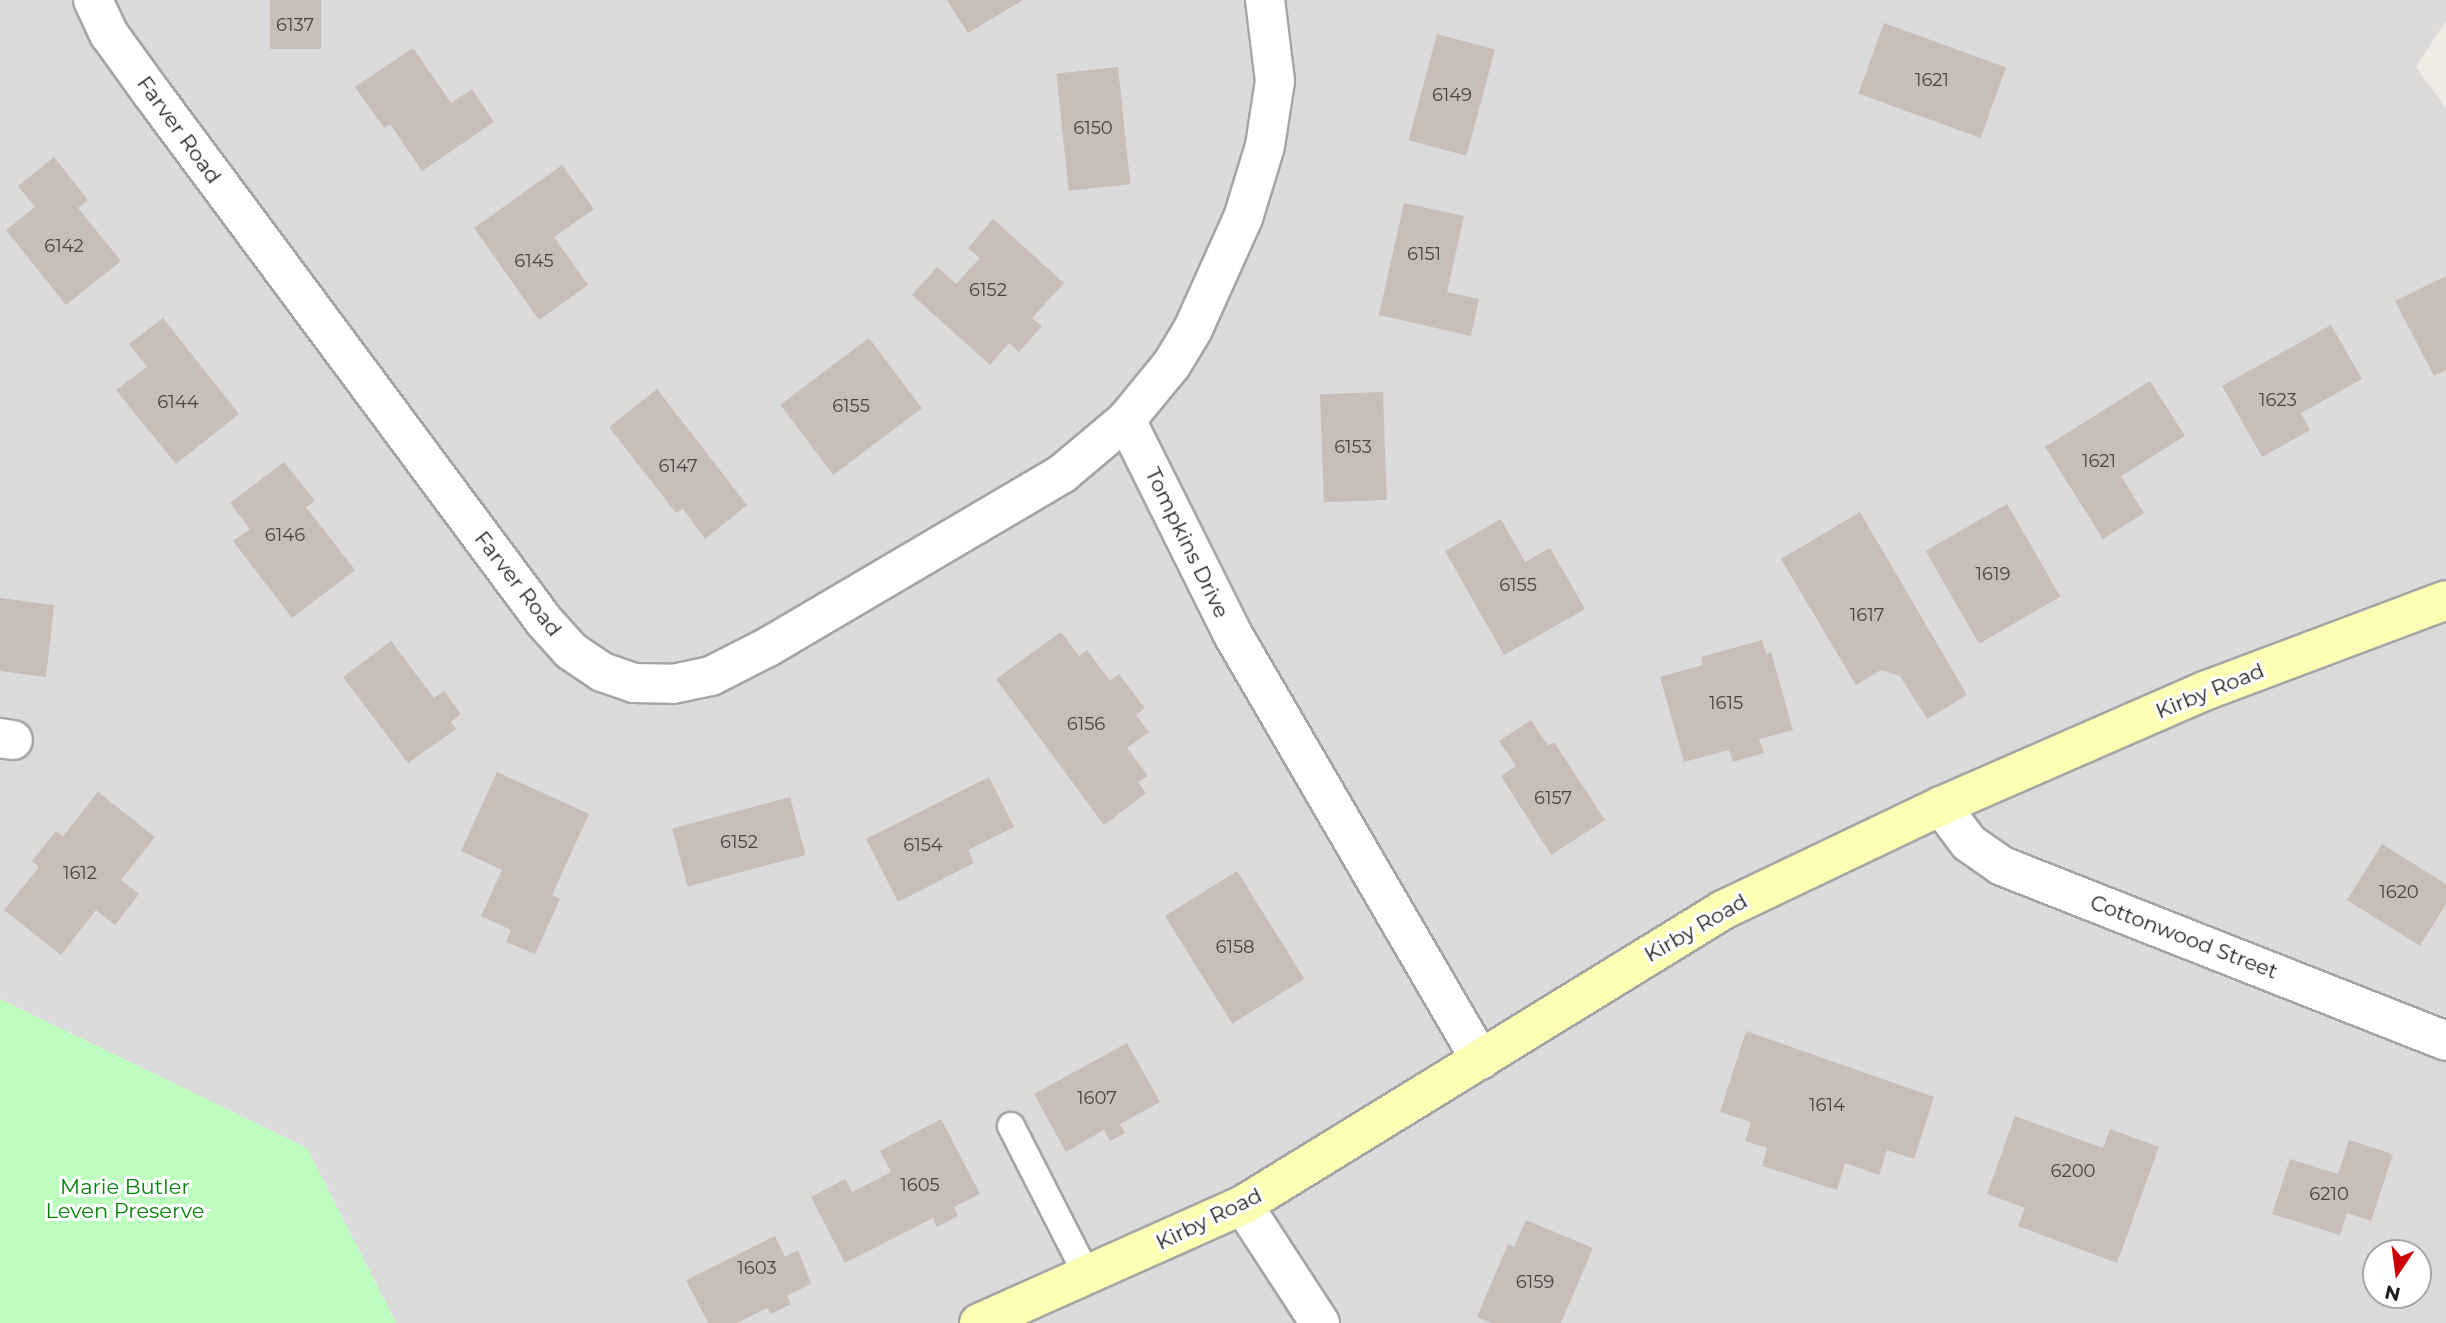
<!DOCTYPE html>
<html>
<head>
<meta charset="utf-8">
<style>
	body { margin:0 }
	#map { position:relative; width:2446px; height:1323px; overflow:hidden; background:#f0ebe4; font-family:Montserrat,sans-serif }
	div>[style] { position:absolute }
	.residential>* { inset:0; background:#dcdbdb }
	.park>* { inset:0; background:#befdc0 }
	.building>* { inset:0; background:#c8bdb7; transform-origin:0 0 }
	.roads { filter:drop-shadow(2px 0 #a5a5a5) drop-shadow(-2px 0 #a5a5a5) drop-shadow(0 2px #a5a5a5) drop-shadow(0 -2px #a5a5a5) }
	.service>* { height:26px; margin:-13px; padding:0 13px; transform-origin:13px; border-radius:13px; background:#fff }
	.minor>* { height:38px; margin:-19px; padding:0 19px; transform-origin:19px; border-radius:19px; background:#fff }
	.secondary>* { height:38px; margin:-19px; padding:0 19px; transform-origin:19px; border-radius:19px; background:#fdfdb4 }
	span { translate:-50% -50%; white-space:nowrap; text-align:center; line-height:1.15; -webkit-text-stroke:6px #fff; paint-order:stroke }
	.number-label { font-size:18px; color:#484644 }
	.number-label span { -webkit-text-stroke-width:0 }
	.street-label { font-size:21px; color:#1e1e1e }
	.park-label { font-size:21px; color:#05840a }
	.north { position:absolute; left:2362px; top:1239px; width:70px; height:70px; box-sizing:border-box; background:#fff; border:2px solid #a5a5a5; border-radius:50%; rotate:193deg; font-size:19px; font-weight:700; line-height:28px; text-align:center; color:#1e1e1e }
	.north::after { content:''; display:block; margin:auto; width:24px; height:32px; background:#cd0008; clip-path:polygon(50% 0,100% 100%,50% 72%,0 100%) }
</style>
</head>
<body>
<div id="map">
	<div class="residential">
		<div style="clip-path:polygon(evenodd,0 0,2446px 0,2446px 21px,2416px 67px,2446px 108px,2446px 1323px,396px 1323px,307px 1148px,0 999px,0 0,2376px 1253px,2418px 1253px,2418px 1295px,2376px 1295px,2376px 1253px)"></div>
	</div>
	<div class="park">
		<div style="clip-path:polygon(0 999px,307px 1148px,396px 1323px,0 1323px)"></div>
	</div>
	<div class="building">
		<div style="left:270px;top:0;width:51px;height:49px"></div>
		<div style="clip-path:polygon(947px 0,1023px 0,968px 33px)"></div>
		<div style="left:1884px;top:23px;width:130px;height:75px;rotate:20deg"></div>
		<div style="left:1437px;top:34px;width:60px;height:110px;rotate:15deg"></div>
		<div style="clip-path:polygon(413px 48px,451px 103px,472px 89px,494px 122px,422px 171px,390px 124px,384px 128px,355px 87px)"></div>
		<div style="left:1118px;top:67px;width:118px;height:62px;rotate:84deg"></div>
		<div style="clip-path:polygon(54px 157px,88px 200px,78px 208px,121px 261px,66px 305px,6px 230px,35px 207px,18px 186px)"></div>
		<div style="clip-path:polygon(562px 165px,594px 209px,554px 237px,588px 285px,539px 320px,474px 228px)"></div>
		<div style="clip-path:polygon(1404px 203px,1464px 216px,1447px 292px,1479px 299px,1471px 336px,1379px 315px)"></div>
		<div style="clip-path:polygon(993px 219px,1064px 283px,1032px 318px,1042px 326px,1019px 352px,1009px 343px,990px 365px,912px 295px,937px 267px,956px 284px,980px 258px,968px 248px)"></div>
		<div style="clip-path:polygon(2446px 276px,2446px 370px,2434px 376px,2395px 301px)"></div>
		<div style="clip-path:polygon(163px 318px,239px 414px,176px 464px,116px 390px,147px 367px,129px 344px)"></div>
		<div style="clip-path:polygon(2331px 325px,2362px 379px,2301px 413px,2310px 430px,2262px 457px,2222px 386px)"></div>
		<div style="left:869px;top:338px;width:88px;height:111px;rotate:53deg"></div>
		<div style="clip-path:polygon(2150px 381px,2185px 436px,2121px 476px,2144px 513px,2103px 539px,2045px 447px)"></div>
		<div style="clip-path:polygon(657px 389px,747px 505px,705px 539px,683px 509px,676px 513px,609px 427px)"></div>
		<div style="left:1383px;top:392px;width:108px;height:63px;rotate:88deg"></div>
		<div style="clip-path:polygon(284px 462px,315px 501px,306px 507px,355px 570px,292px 618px,233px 541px,250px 529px,230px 503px)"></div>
		<div style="left:2007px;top:504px;width:107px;height:94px;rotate:60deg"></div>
		<div style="clip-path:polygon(1860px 512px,1967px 695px,1927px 719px,1900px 676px,1881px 670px,1856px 685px,1781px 559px)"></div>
		<div style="clip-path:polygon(1501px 519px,1525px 562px,1550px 548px,1585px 609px,1504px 655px,1445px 551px)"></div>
		<div style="clip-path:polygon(0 598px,54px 605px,46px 677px,0 671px)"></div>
		<div style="clip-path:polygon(1061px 632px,1079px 656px,1087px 650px,1110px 681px,1119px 674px,1145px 708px,1136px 715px,1149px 732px,1127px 748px,1148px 776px,1138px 782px,1146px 793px,1104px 825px,996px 679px)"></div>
		<div style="clip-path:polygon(1762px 640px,1766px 654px,1771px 652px,1793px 730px,1759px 739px,1764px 753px,1733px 762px,1729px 750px,1684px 762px,1660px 677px,1703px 665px,1701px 657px)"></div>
		<div style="clip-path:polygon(391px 641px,434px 698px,444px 691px,461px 714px,451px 722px,456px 729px,408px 763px,343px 677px)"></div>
		<div style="clip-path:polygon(1531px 720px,1548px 746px,1554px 742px,1605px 820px,1551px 855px,1501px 776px,1516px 766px,1499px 741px)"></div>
		<div style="clip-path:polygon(497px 772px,589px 814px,552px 895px,560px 899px,535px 954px,506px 942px,511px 930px,481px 916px,502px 870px,461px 851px)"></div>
		<div style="clip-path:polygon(989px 777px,1014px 827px,968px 850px,974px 863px,898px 902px,866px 839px)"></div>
		<div style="clip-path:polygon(98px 792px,155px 837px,121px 880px,139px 894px,115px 925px,96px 910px,61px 955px,4px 910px,39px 867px,32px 861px,56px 831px,63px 836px)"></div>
		<div style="left:790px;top:797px;width:60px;height:122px;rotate:75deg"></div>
		<div style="clip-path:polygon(2382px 844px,2446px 884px,2446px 904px,2420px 946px,2347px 900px)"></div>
		<div style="left:1237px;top:871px;width:127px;height:85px;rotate:58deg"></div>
		<div style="clip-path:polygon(1746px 1031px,1934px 1097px,1914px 1159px,1887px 1150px,1879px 1175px,1845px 1163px,1837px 1190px,1762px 1166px,1767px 1148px,1745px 1141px,1751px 1122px,1720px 1112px)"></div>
		<div style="clip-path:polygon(1127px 1043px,1160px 1102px,1120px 1124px,1125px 1133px,1110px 1141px,1104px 1130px,1066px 1152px,1034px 1094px)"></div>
		<div style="clip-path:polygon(2015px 1116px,2103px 1148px,2110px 1129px,2159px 1147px,2117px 1263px,2018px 1226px,2025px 1208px,1987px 1194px)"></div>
		<div style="clip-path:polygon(941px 1119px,980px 1194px,954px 1207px,958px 1216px,937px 1227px,933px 1218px,845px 1263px,811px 1197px,845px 1179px,852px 1192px,891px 1172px,880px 1151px)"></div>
		<div style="clip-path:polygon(2349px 1140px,2393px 1154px,2371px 1221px,2347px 1213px,2340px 1235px,2272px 1214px,2290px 1159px,2338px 1174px)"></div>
		<div style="clip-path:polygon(1526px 1220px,1593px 1248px,1561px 1323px,1492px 1323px,1477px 1317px,1508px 1244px,1514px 1247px)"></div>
		<div style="clip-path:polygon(775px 1236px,785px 1257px,798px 1250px,811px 1284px,787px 1296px,791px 1304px,771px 1314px,767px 1308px,737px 1323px,708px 1323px,686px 1280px)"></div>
	</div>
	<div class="roads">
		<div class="service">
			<div style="left:1011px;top:1126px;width:167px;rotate:63deg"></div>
		</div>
		<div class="minor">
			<div style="left:93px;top:0;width:38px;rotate:65deg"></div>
			<div style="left:109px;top:34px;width:75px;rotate:54.2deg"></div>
			<div style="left:153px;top:95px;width:655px;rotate:53.37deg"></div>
			<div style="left:544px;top:621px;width:40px;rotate:48deg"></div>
			<div style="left:571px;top:651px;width:37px;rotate:34deg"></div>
			<div style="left:602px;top:672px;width:34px;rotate:19deg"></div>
			<div style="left:634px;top:683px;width:39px;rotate:1deg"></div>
			<div style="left:673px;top:684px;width:39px;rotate:-12deg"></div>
			<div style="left:711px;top:676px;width:64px;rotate:-27deg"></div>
			<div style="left:768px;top:647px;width:342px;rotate:-30.5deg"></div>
			<div style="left:1063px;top:473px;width:82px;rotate:-40.1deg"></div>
			<div style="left:1126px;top:420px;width:72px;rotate:-50.6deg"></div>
			<div style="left:1172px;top:364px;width:41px;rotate:-59deg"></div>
			<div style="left:1193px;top:329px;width:122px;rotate:-65.8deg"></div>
			<div style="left:1243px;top:218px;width:75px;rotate:-73deg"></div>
			<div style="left:1265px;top:146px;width:66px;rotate:-81.3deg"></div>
			<div style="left:1275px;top:81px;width:82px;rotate:-97deg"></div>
			<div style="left:1126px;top:420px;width:238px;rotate:63.5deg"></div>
			<div style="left:1232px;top:633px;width:494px;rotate:59.8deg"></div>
			<div style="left:0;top:738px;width:13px;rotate:9deg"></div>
			<div style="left:1941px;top:806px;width:46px;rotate:52.9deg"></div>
			<div style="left:1969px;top:843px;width:40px;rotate:34.9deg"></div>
			<div style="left:2002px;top:866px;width:477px;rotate:21.5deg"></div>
			<div style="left:1243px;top:1205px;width:141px;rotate:56.9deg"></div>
		</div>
		<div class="secondary">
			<div style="left:979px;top:1323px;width:289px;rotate:-24.1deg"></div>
			<div style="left:1243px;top:1205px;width:563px;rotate:-31.57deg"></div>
			<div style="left:1723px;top:910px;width:242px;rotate:-25.5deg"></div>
			<div style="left:1941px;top:806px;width:290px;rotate:-23.6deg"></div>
			<div style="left:2207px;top:690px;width:255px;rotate:-20.6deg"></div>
		</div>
	</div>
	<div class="number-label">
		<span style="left:295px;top:25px">6137</span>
		<span style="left:1932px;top:80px">1621</span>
		<span style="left:1452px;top:95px">6149</span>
		<span style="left:1093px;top:128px">6150</span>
		<span style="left:64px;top:246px">6142</span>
		<span style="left:1424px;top:254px">6151</span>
		<span style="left:534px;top:261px">6145</span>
		<span style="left:988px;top:290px">6152</span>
		<span style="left:2278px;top:400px">1623</span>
		<span style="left:178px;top:402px">6144</span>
		<span style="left:851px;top:406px">6155</span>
		<span style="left:1353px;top:447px">6153</span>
		<span style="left:2099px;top:461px">1621</span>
		<span style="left:678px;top:466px">6147</span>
		<span style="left:285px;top:535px">6146</span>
		<span style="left:1993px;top:574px">1619</span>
		<span style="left:1518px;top:585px">6155</span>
		<span style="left:1867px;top:615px">1617</span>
		<span style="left:1726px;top:703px">1615</span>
		<span style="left:1086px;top:724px">6156</span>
		<span style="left:1553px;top:798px">6157</span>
		<span style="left:739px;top:842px">6152</span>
		<span style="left:923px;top:845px">6154</span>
		<span style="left:80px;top:873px">1612</span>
		<span style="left:2399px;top:892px">1620</span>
		<span style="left:1235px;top:947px">6158</span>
		<span style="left:1097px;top:1098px">1607</span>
		<span style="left:1827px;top:1105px">1614</span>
		<span style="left:2073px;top:1171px">6200</span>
		<span style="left:920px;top:1185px">1605</span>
		<span style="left:2329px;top:1194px">6210</span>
		<span style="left:757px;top:1268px">1603</span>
		<span style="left:1535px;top:1282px">6159</span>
	</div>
	<div class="street-label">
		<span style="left:179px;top:130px;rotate:54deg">Farver Road</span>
		<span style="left:1187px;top:543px;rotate:64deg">Tompkins Drive</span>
		<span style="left:518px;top:584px;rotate:52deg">Farver Road</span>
		<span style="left:2210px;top:691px;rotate:-22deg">Kirby Road</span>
		<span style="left:1696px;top:928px;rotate:-30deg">Kirby Road</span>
		<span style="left:2184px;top:937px;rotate:21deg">Cottonwood Street</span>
		<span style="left:1209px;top:1219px;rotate:-26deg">Kirby Road</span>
	</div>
	<div class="park-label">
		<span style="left:125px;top:1199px">Marie Butler<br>Leven Preserve</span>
	</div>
	<div class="north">N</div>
</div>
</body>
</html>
